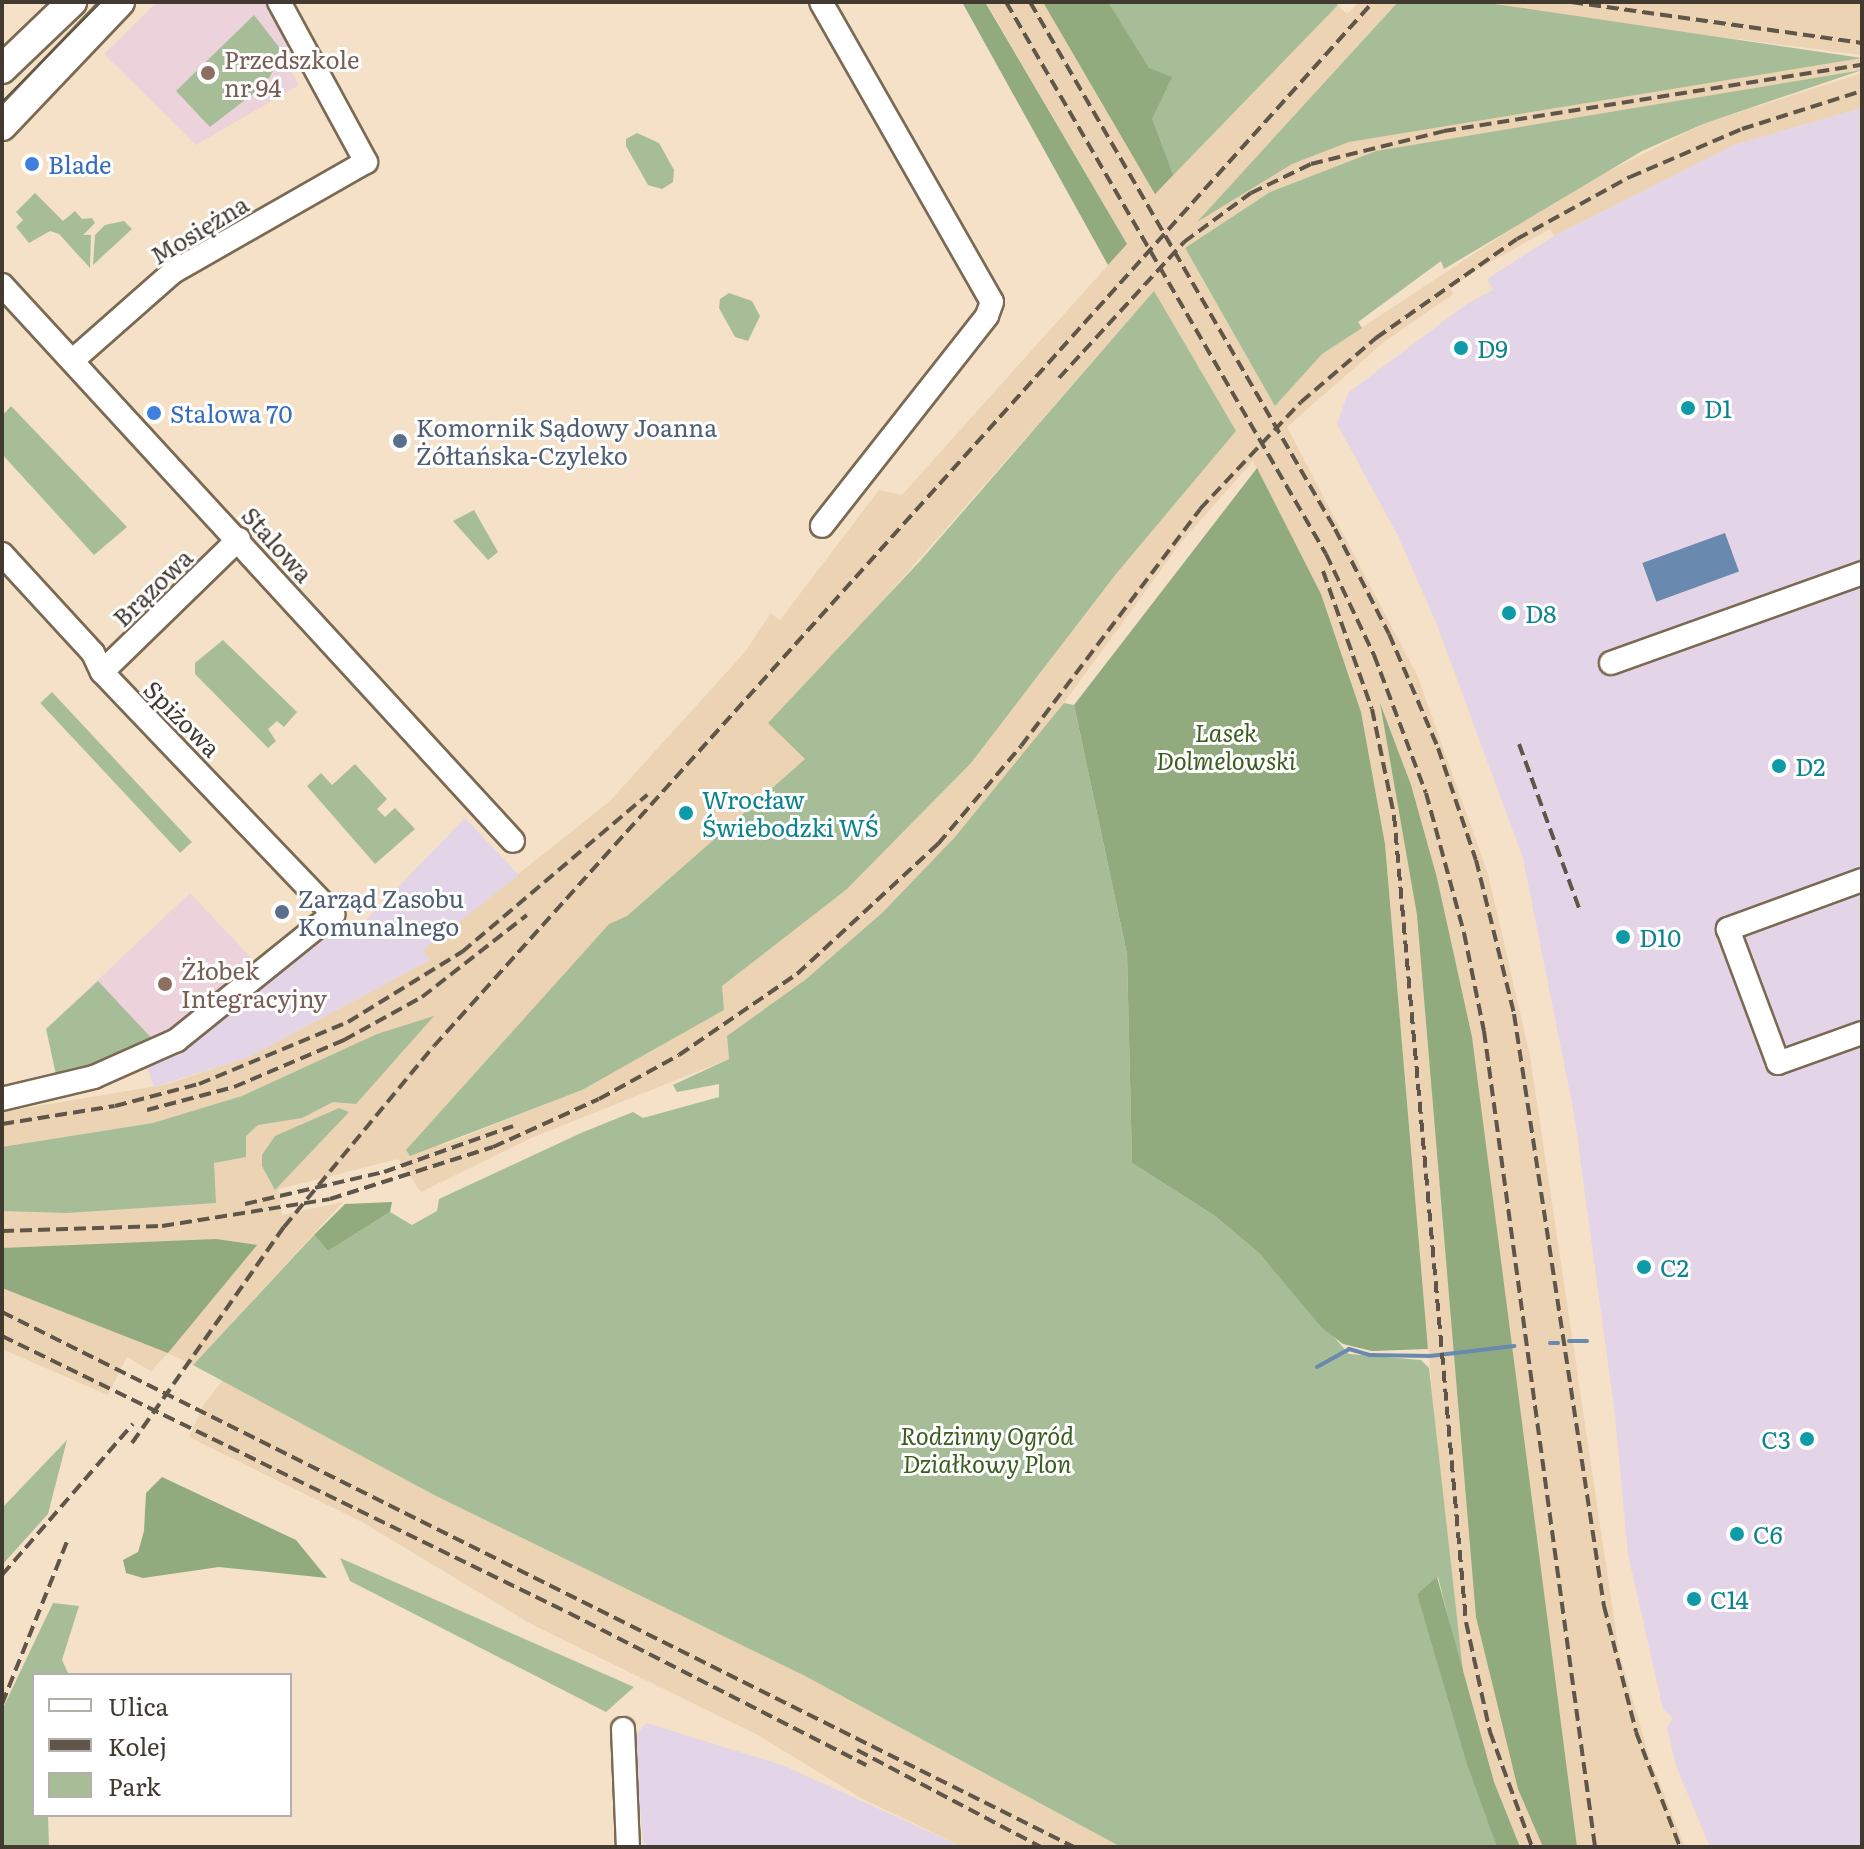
<!DOCTYPE html>
<html>
<head>
<meta charset="utf-8">
<style>
	body { margin:0 }
	#map { position:relative; width:1864px; height:1849px; overflow:hidden; background:#f4e1c7; font-family:Literata,serif }
	div>[style] { position:absolute }
	.built>* { inset:0; background:#ebd3b4 }
	.industrial>* { inset:0; background:#e3d4e7 }
	.education>* { inset:0; background:#ecd2da }
	.green>* { inset:0; background:#a7bd98; transform-origin:0 0 }
	.forest>* { inset:0; background:#91ab7f }
	.water>* { inset:0; background:#6a89af; transform-origin:0 0 }
	.stream>* { height:4px; margin:-2px; padding:0 2px; transform-origin:2px; border-radius:2px; background:#6a89af }
	.roads { filter:drop-shadow(2px 0 #7b6a53) drop-shadow(-2px 0 #7b6a53) drop-shadow(0 2px #7b6a53) drop-shadow(0 -2px #7b6a53) }
	.minor>* { height:22px; margin:-11px; padding:0 11px; transform-origin:11px; border-radius:11px; background:#fff }
	.major>* { height:28px; margin:-14px; padding:0 14px; transform-origin:14px; border-radius:14px; background:#fff }
	.tram>* { height:2px; margin:-1px; padding:0 1px; transform-origin:1px; border-radius:1px; background:#5f5548 }
	.rail>* { height:4px; margin-top:-2px; transform-origin:0; background:repeating-linear-gradient(90deg,#5f5548 0 12px,transparent 0 18px) }
	.dots>* { width:22px; height:22px; translate:-50% -50%; box-sizing:border-box; border:4px solid #fff; border-radius:50% }
	span { translate:-50% -50%; white-space:nowrap; text-align:center; line-height:1.15; -webkit-text-stroke:6px #fff; paint-order:stroke }
	.education-label { font-size:24px; color:#785e54 }
	.left { translate:0 -50%; text-align:left }
	.shop-label { font-size:24px; color:#366cbe }
	.street-label { font-size:24px; color:#423a30 }
	.culture-label { font-size:24px; color:#0d838f }
	.right { translate:-100% -50%; text-align:right }
	.service-label { font-size:24px; color:#4e5e75 }
	.park-label { font-size:24px; color:#3a5c1e; font-style:italic }
	.frame { position:absolute; inset:0; border:4px solid #423a30; pointer-events:none }
	.legend { position:absolute; left:32px; top:1673px; width:260px; height:144px; box-sizing:border-box; background:#fff; border:2px solid #b3b0ac; margin:0; padding:10px 14px; list-style:none; font-size:24px; color:#423a30 }
	.legend li { display:flex; align-items:center; gap:16px; height:40px }
	.legend b { width:40px; border:2px solid #b3b0ac }
</style>
</head>
<body>
<div id="map">
	<div class="built">
		<div style="clip-path:polygon(evenodd,986px 2px,1043px 2px,1155px 194px,1338px 5px,1347px 14px,1359px 2px,1398px 2px,1201px 219px,1292px 164px,1349px 142px,1862px 58px,1862px 70px,1376px 151px,1270px 192px,1185px 249px,1275px 405px,1322px 354px,1569px 191px,1703px 124px,1862px 73px,1862px 108px,1734px 145px,1554px 236px,1550px 229px,1492px 261px,1450px 287px,1453px 294px,1384px 342px,1287px 427px,1417px 675px,1488px 874px,1530px 1056px,1619px 1652px,1649px 1756px,1685px 1847px,1497px 1847px,1467px 1764px,1464px 1680px,1436px 1439px,1385px 844px,1361px 712px,1321px 594px,1253px 461px,1182px 541px,1036px 741px,955px 837px,882px 913px,805px 980px,727px 1036px,729px 1059px,531px 1138px,421px 1192px,398px 1159px,279px 1189px,282px 1215px,343px 1202px,193px 1365px,168px 1353px,151px 1371px,127px 1357px,108px 1395px,2px 1349px,2px 1284px,169px 1352px,256px 1245px,2px 1248px,2px 1112px,164px 1085px,249px 1057px,430px 960px,422px 950px,609px 802px,745px 652px,771px 613px,780px 620px,879px 490px,902px 495px,1127px 244px,986px 2px,1154px 292px,1235px 432px,1116px 574px,971px 763px,849px 887px,721px 986px,724px 1010px,581px 1090px,446px 1144px,406px 1151px,609px 924px,627px 916px,806px 758px,788px 743px,855px 632px,1154px 292px)"></div>
		<div style="clip-path:polygon(1481px 2px,1862px 2px,1862px 55px,1514px 10px)"></div>
		<div style="clip-path:polygon(223px 1380px,436px 1496px,805px 1676px,1121px 1847px,963px 1847px,861px 1798px,758px 1735px,531px 1624px,362px 1522px,189px 1437px,204px 1404px)"></div>
	</div>
	<div class="industrial">
		<div style="clip-path:polygon(1862px 108px,1862px 1847px,1710px 1847px,1676px 1766px,1667px 1727px,1673px 1718px,1663px 1709px,1628px 1554px,1615px 1415px,1574px 1113px,1523px 858px,1437px 625px,1398px 536px,1337px 424px,1348px 393px,1468px 303px,1493px 290px,1487px 279px,1554px 236px,1734px 145px)"></div>
		<div style="clip-path:polygon(465px 818px,519px 875px,423px 950px,430px 960px,249px 1057px,154px 1087px,146px 1062px,322px 933px,364px 922px)"></div>
		<div style="clip-path:polygon(646px 1723px,782px 1765px,963px 1847px,644px 1847px,633px 1739px)"></div>
	</div>
	<div class="education">
		<div style="clip-path:polygon(157px 2px,270px 2px,298px 46px,285px 61px,299px 85px,196px 145px,104px 54px)"></div>
		<div style="clip-path:polygon(190px 893px,257px 964px,157px 1044px,46px 1029px)"></div>
	</div>
	<div class="green">
		<div style="clip-path:polygon(1043px 2px,1335px 2px,1338px 5px,1155px 194px)"></div>
		<div style="clip-path:polygon(1398px 2px,1481px 2px,1862px 58px,1349px 142px,1292px 164px,1197px 222px)"></div>
		<div style="clip-path:polygon(254px 15px,282px 51px,267px 83px,210px 127px,176px 91px)"></div>
		<div style="clip-path:polygon(1862px 70px,1703px 124px,1642px 151px,1444px 269px,1441px 261px,1358px 322px,1362px 328px,1322px 354px,1275px 406px,1185px 248px,1270px 192px,1376px 151px)"></div>
		<div style="clip-path:polygon(637px 133px,659px 143px,674px 170px,673px 182px,662px 189px,648px 185px,626px 146px,626px 139px)"></div>
		<div style="clip-path:polygon(35px 193px,63px 221px,75px 211px,82px 219px,92px 218px,95px 223px,83px 235px,91px 235px,90px 268px,59px 234px,50px 231px,29px 243px,16px 227px,23px 220px,16px 212px)"></div>
		<div style="clip-path:polygon(124px 221px,132px 229px,93px 265px,95px 235px,105px 225px)"></div>
		<div style="clip-path:polygon(1154px 291px,1236px 431px,1116px 574px,971px 763px,847px 889px,722px 986px,724px 1010px,582px 1090px,410px 1156px,406px 1150px,609px 924px,627px 916px,805px 759px,768px 723px,921px 560px)"></div>
		<div style="clip-path:polygon(729px 293px,752px 301px,760px 316px,748px 341px,735px 337px,719px 308px,720px 299px)"></div>
		<div style="clip-path:polygon(11px 406px,127px 527px,94px 555px,2px 454px,2px 416px)"></div>
		<div style="clip-path:polygon(474px 510px,498px 552px,488px 560px,453px 521px)"></div>
		<div style="clip-path:polygon(223px 640px,297px 712px,284px 727px,277px 721px,268px 729px,276px 741px,268px 748px,195px 674px,195px 663px)"></div>
		<div style="left:52px;top:692px;width:205px;height:16px;rotate:47deg"></div>
		<div style="clip-path:polygon(1064px 703px,1074px 705px,1127px 954px,1132px 1163px,1215px 1216px,1260px 1254px,1349px 1354px,1421px 1360px,1429px 1368px,1464px 1680px,1438px 1577px,1417px 1594px,1497px 1847px,1121px 1847px,805px 1676px,436px 1496px,193px 1365px,314px 1235px,328px 1251px,390px 1212px,412px 1225px,437px 1211px,439px 1199px,581px 1133px,633px 1112px,643px 1118px,719px 1097px,719px 1084px,677px 1092px,673px 1085px,729px 1059px,727px 1036px,805px 980px,882px 913px,955px 837px)"></div>
		<div style="clip-path:polygon(355px 764px,387px 799px,377px 809px,385px 817px,395px 808px,415px 829px,375px 864px,307px 786px,321px 773px,332px 785px)"></div>
		<div style="clip-path:polygon(98px 981px,157px 1044px,57px 1079px,46px 1029px)"></div>
		<div style="clip-path:polygon(434px 1016px,356px 1104px,333px 1102px,302px 1118px,258px 1125px,246px 1136px,246px 1157px,214px 1163px,216px 1203px,67px 1213px,2px 1211px,2px 1147px,153px 1123px,242px 1096px,377px 1034px)"></div>
		<div style="clip-path:polygon(339px 1108px,349px 1112px,275px 1190px,262px 1166px,262px 1155px,275px 1136px)"></div>
		<div style="clip-path:polygon(67px 1440px,48px 1514px,2px 1565px,2px 1508px)"></div>
		<div style="clip-path:polygon(340px 1558px,634px 1687px,606px 1712px,350px 1581px)"></div>
		<div style="clip-path:polygon(53px 1603px,79px 1606px,62px 1660px,69px 1675px,34px 1675px,34px 1815px,48px 1815px,49px 1847px,2px 1847px,2px 1710px)"></div>
	</div>
	<div class="forest">
		<div style="clip-path:polygon(962px 2px,985px 2px,1127px 244px,1108px 265px)"></div>
		<div style="clip-path:polygon(1043px 2px,1108px 2px,1149px 68px,1172px 77px,1152px 119px,1173px 175px,1155px 194px)"></div>
		<div style="clip-path:polygon(1257px 468px,1321px 594px,1361px 712px,1385px 844px,1428px 1349px,1372px 1351px,1343px 1344px,1322px 1328px,1260px 1254px,1215px 1216px,1132px 1163px,1127px 954px,1074px 705px)"></div>
		<div style="clip-path:polygon(1380px 703px,1411px 785px,1437px 878px,1472px 1037px,1577px 1847px,1543px 1847px,1518px 1789px,1476px 1617px,1417px 915px)"></div>
		<div style="clip-path:polygon(392px 1202px,390px 1212px,328px 1251px,314px 1235px,345px 1204px)"></div>
		<div style="clip-path:polygon(216px 1239px,257px 1245px,168px 1353px,2px 1288px,2px 1248px)"></div>
		<div style="clip-path:polygon(162px 1477px,296px 1540px,327px 1578px,219px 1567px,143px 1578px,126px 1573px,123px 1560px,138px 1552px,144px 1531px,146px 1493px)"></div>
		<div style="clip-path:polygon(1437px 1577px,1494px 1782px,1520px 1847px,1497px 1847px,1467px 1764px,1417px 1594px)"></div>
	</div>
	<div class="water">
		<div style="left:1725px;top:533px;width:41px;height:88px;rotate:70deg"></div>
	</div>
	<div class="stream">
		<div style="left:1569px;top:1341px;width:18px"></div>
		<div style="left:1550px;top:1343px;width:8px"></div>
		<div style="left:1317px;top:1367px;width:37px;rotate:-29deg"></div>
		<div style="left:1349px;top:1349px;width:22px;rotate:16deg"></div>
		<div style="left:1370px;top:1355px;width:60px;rotate:1deg"></div>
		<div style="left:1430px;top:1356px;width:85px;rotate:-6.8deg"></div>
	</div>
	<div class="roads">
		<div class="minor">
			<div style="left:821px;top:2px;width:345px;rotate:60.3deg"></div>
			<div style="left:992px;top:302px;width:15px;rotate:110deg"></div>
			<div style="left:987px;top:316px;width:267px;rotate:128.2deg"></div>
			<div style="left:2px;top:285px;width:755px;rotate:47.41deg"></div>
			<div style="left:72px;top:361px;width:135px;rotate:-41.4deg"></div>
			<div style="left:173px;top:272px;width:222px;rotate:-29.7deg"></div>
			<div style="left:366px;top:162px;width:182px;rotate:-118.5deg"></div>
			<div style="left:2px;top:554px;width:134px;rotate:47.4deg"></div>
			<div style="left:93px;top:653px;width:21px;rotate:65deg"></div>
			<div style="left:102px;top:672px;width:335px;rotate:46.3deg"></div>
			<div style="left:333px;top:914px;width:201px;rotate:141.1deg"></div>
			<div style="left:177px;top:1040px;width:91px;rotate:156deg"></div>
			<div style="left:94px;top:1077px;width:95px;rotate:166.6deg"></div>
			<div style="left:1611px;top:663px;width:267px;rotate:-19.7deg"></div>
			<div style="left:102px;top:672px;width:191px;rotate:-44.2deg"></div>
			<div style="left:1862px;top:880px;width:143px;rotate:159.9deg"></div>
			<div style="left:1728px;top:929px;width:143px;rotate:69.5deg"></div>
			<div style="left:1778px;top:1063px;width:89px;rotate:-19.7deg"></div>
			<div style="left:623px;top:1729px;width:118px;rotate:87.6deg"></div>
		</div>
		<div class="major">
			<div style="left:2px;top:69px;width:97px;rotate:-43.7deg"></div>
			<div style="left:2px;top:126px;width:171px;rotate:-46.4deg"></div>
		</div>
	</div>
	<div class="tram">
		<div style="left:2px;top:102px;width:141px;rotate:-45.3deg"></div>
	</div>
	<div class="rail">
		<div style="left:1006px;top:2px;width:638px;rotate:59.9deg"></div>
		<div style="left:1326px;top:554px;width:112px;rotate:64.6deg"></div>
		<div style="left:1374px;top:655px;width:147px;rotate:69.4deg"></div>
		<div style="left:1426px;top:793px;width:145px;rotate:74.8deg"></div>
		<div style="left:1464px;top:933px;width:100px;rotate:78.5deg"></div>
		<div style="left:1484px;top:1031px;width:824px;rotate:82.25deg"></div>
		<div style="left:1030px;top:2px;width:609px;rotate:59.94deg"></div>
		<div style="left:1335px;top:529px;width:118px;rotate:62.8deg"></div>
		<div style="left:1389px;top:634px;width:124px;rotate:66.7deg"></div>
		<div style="left:1438px;top:748px;width:118px;rotate:71.3deg"></div>
		<div style="left:1476px;top:860px;width:159px;rotate:76.1deg"></div>
		<div style="left:1514px;top:1014px;width:599px;rotate:81.36deg"></div>
		<div style="left:1604px;top:1606px;width:130px;rotate:75.7deg"></div>
		<div style="left:1636px;top:1732px;width:123px;rotate:69.1deg"></div>
		<div style="left:1571px;top:2px;width:294px;rotate:8deg"></div>
		<div style="left:1059px;top:378px;width:185px;rotate:-47.4deg"></div>
		<div style="left:1184px;top:242px;width:83px;rotate:-36.2deg"></div>
		<div style="left:1251px;top:193px;width:67px;rotate:-25.8deg"></div>
		<div style="left:1311px;top:164px;width:137px;rotate:-13.9deg"></div>
		<div style="left:1444px;top:131px;width:423px;rotate:-9deg"></div>
		<div style="left:1323px;top:571px;width:146px;rotate:70.5deg"></div>
		<div style="left:1372px;top:709px;width:108px;rotate:78.3deg"></div>
		<div style="left:1394px;top:815px;width:810px;rotate:84.9deg"></div>
		<div style="left:1466px;top:1622px;width:113px;rotate:77.7deg"></div>
		<div style="left:1490px;top:1732px;width:122px;rotate:69.9deg"></div>
		<div style="left:1519px;top:744px;width:175px;rotate:69.9deg"></div>
		<div style="left:147px;top:1110px;width:90px;rotate:-14.8deg"></div>
		<div style="left:234px;top:1087px;width:120px;rotate:-23.1deg"></div>
		<div style="left:344px;top:1040px;width:89px;rotate:-28.9deg"></div>
		<div style="left:422px;top:997px;width:133px;rotate:-38deg"></div>
		<div style="left:2px;top:1124px;width:114px;rotate:-9.1deg"></div>
		<div style="left:115px;top:1106px;width:87px;rotate:-14.7deg"></div>
		<div style="left:199px;top:1084px;width:161px;rotate:-22.6deg"></div>
		<div style="left:348px;top:1022px;width:134px;rotate:-31.6deg"></div>
		<div style="left:462px;top:952px;width:243px;rotate:-40.3deg"></div>
		<div style="left:245px;top:1204px;width:143px;rotate:-13deg"></div>
		<div style="left:384px;top:1172px;width:137px;rotate:-19.6deg"></div>
		<div style="left:2px;top:1231px;width:160px;rotate:-1.8deg"></div>
		<div style="left:162px;top:1226px;width:170px;rotate:-9.1deg"></div>
		<div style="left:330px;top:1199px;width:171px;rotate:-17.7deg"></div>
		<div style="left:493px;top:1147px;width:116px;rotate:-24.4deg"></div>
		<div style="left:599px;top:1099px;width:91px;rotate:-28.8deg"></div>
		<div style="left:679px;top:1055px;width:143px;rotate:-34.5deg"></div>
		<div style="left:797px;top:974px;width:192px;rotate:-42.7deg"></div>
		<div style="left:938px;top:844px;width:128px;rotate:-49.7deg"></div>
		<div style="left:1021px;top:746px;width:297px;rotate:-52.9deg"></div>
		<div style="left:1200px;top:509px;width:147px;rotate:-46.7deg"></div>
		<div style="left:1301px;top:402px;width:99px;rotate:-40.5deg"></div>
		<div style="left:1376px;top:338px;width:172px;rotate:-35.1deg"></div>
		<div style="left:1517px;top:239px;width:129px;rotate:-28.8deg"></div>
		<div style="left:1630px;top:177px;width:122px;rotate:-23.2deg"></div>
		<div style="left:1742px;top:129px;width:126px;rotate:-17.6deg"></div>
		<div style="left:2px;top:1312px;width:1198px;rotate:26.52deg"></div>
		<div style="left:2px;top:1336px;width:631px;rotate:26.04deg"></div>
		<div style="left:569px;top:1613px;width:334px;rotate:27.1deg"></div>
		<div style="left:132px;top:1443px;width:264px;rotate:-54.9deg"></div>
		<div style="left:284px;top:1227px;width:235px;rotate:-50.4deg"></div>
		<div style="left:434px;top:1046px;width:1404px;rotate:-48.03deg"></div>
		<div style="left:2px;top:1575px;width:200px;rotate:-49.1deg"></div>
		<div style="left:2px;top:1704px;width:178px;rotate:-68.2deg"></div>
		<div style="left:857px;top:1750px;width:208px;rotate:27.8deg"></div>
	</div>
	<div class="dots">
		<div style="left:208px;top:73px;background:#8d6e63"></div>
		<div style="left:32px;top:164px;background:#3f7fe0"></div>
		<div style="left:1461px;top:348px;background:#0f9aa8"></div>
		<div style="left:1688px;top:408px;background:#0f9aa8"></div>
		<div style="left:154px;top:413px;background:#3f7fe0"></div>
		<div style="left:400px;top:441px;background:#5c6f8a"></div>
		<div style="left:1509px;top:613px;background:#0f9aa8"></div>
		<div style="left:1779px;top:766px;background:#0f9aa8"></div>
		<div style="left:686px;top:813px;background:#0f9aa8"></div>
		<div style="left:282px;top:912px;background:#5c6f8a"></div>
		<div style="left:1623px;top:937px;background:#0f9aa8"></div>
		<div style="left:165px;top:984px;background:#8d6e63"></div>
		<div style="left:1644px;top:1267px;background:#0f9aa8"></div>
		<div style="left:1807px;top:1439px;background:#0f9aa8"></div>
		<div style="left:1737px;top:1534px;background:#0f9aa8"></div>
		<div style="left:1694px;top:1599px;background:#0f9aa8"></div>
	</div>
	<div class="education-label">
		<span class="left" style="left:224px;top:73px">Przedszkole<br>nr 94</span>
		<span class="left" style="left:181px;top:984px">Żłobek<br>Integracyjny</span>
	</div>
	<div class="shop-label">
		<span class="left" style="left:48px;top:164px">Blade</span>
		<span class="left" style="left:170px;top:413px">Stalowa 70</span>
	</div>
	<div class="street-label">
		<span style="left:199px;top:229px;rotate:-31deg">Mosiężna</span>
		<span style="left:278px;top:544px;rotate:48deg">Stalowa</span>
		<span style="left:152px;top:587px;rotate:-44deg">Brązowa</span>
		<span style="left:183px;top:718px;rotate:45deg">Spiżowa</span>
	</div>
	<div class="culture-label">
		<span class="left" style="left:1477px;top:348px">D9</span>
		<span class="left" style="left:1704px;top:408px">D1</span>
		<span class="left" style="left:1525px;top:613px">D8</span>
		<span class="left" style="left:1795px;top:766px">D2</span>
		<span class="left" style="left:702px;top:813px">Wrocław<br>Świebodzki WŚ</span>
		<span class="left" style="left:1639px;top:937px">D10</span>
		<span class="left" style="left:1660px;top:1267px">C2</span>
		<span class="right" style="left:1791px;top:1439px">C3</span>
		<span class="left" style="left:1753px;top:1534px">C6</span>
		<span class="left" style="left:1710px;top:1599px">C14</span>
	</div>
	<div class="service-label">
		<span class="left" style="left:416px;top:441px">Komornik Sądowy Joanna<br>Żółtańska-Czyleko</span>
		<span class="left" style="left:298px;top:912px">Zarząd Zasobu<br>Komunalnego</span>
	</div>
	<div class="park-label">
		<span style="left:1226px;top:746px">Lasek<br>Dolmelowski</span>
		<span style="left:987px;top:1449px">Rodzinny Ogród<br>Działkowy Plon</span>
	</div>
	<div class="frame"></div>
	<ul class="legend">
	<li><b style="height:10px;background:#fff"></b>Ulica</li>
	<li><b style="height:10px;background:#5f5548"></b>Kolej</li>
	<li><b style="height:22px;background:#a7bd98"></b>Park</li>
	</ul>
</div>
</body>
</html>
